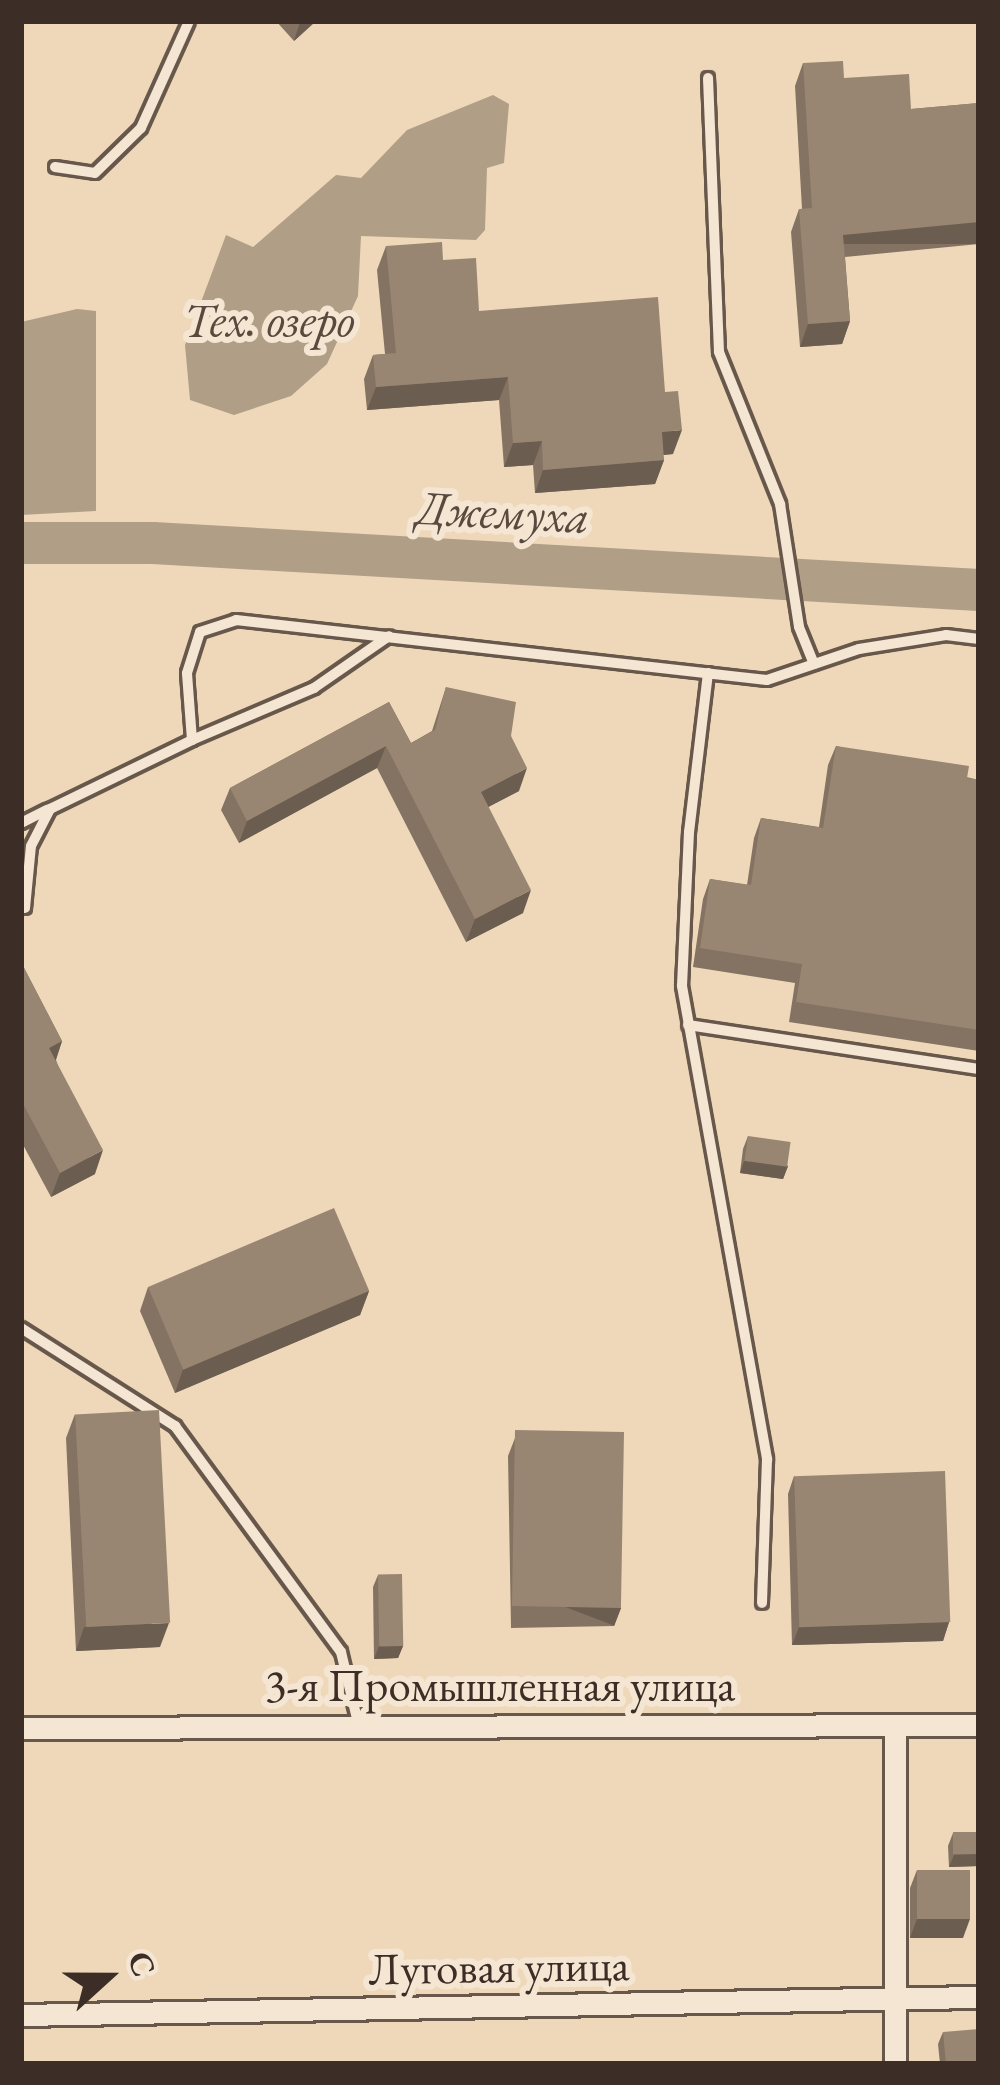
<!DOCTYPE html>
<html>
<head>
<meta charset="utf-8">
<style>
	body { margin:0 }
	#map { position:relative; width:1000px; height:2085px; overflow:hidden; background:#eed8b9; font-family:"EB Garamond",serif }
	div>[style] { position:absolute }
	.water>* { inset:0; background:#b19e87 }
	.river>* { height:42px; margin:-21px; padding:0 21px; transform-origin:21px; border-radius:21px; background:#b19e87 }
	.roads { filter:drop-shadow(3px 0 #68584b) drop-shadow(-3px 0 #68584b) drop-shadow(0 3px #68584b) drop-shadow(0 -3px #68584b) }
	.service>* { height:10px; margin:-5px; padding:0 5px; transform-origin:5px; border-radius:5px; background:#f4e6d2 }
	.minor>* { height:21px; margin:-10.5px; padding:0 10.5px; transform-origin:10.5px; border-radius:10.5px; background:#f4e6d2 }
	.wall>* { inset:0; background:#847362 }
	.shaded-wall>* { inset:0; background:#6b5e50; transform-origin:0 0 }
	.building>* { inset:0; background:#998672; transform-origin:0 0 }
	span { translate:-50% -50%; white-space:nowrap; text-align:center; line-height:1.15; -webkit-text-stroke:12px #f4e6d2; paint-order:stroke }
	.street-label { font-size:45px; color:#3c2d26 }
	.water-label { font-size:48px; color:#59493e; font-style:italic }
	.frame { position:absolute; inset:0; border:24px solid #3c2d26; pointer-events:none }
	.north { position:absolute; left:48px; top:1917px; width:120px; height:120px; -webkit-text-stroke:9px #f4e6d2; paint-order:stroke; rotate:69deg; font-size:33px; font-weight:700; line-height:48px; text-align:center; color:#3c2d26 }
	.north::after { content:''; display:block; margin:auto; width:42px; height:54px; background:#3c2d26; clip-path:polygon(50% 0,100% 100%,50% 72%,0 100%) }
</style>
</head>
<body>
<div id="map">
	<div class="water">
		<div style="clip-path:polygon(493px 95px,509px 104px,504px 163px,487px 168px,485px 230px,476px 240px,361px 236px,358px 296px,327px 364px,291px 396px,234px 415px,190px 400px,185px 345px,226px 235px,253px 247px,336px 175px,361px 178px,407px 130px)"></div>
		<div style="clip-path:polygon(77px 309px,96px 311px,96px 511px,21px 515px,21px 322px)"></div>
	</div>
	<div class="river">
		<div style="left:21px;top:543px;width:132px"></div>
		<div style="left:153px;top:543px;width:827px;rotate:3.26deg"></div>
	</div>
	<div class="roads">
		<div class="service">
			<div style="left:708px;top:78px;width:274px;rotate:87.7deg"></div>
			<div style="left:719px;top:352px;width:164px;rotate:68.1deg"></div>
			<div style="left:780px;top:504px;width:124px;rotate:81.2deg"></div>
			<div style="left:799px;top:627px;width:40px;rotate:68deg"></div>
			<div style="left:55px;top:167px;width:40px;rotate:8.5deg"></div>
			<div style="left:95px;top:173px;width:64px;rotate:-44.4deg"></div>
			<div style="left:141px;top:128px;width:117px;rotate:-65.8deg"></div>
			<div style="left:708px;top:673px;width:160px;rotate:96.8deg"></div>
			<div style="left:689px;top:832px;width:154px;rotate:92.6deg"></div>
			<div style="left:682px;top:986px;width:481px;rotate:79.8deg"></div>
			<div style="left:767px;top:1459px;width:144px;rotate:92deg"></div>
			<div style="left:192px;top:740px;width:133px;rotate:-23.1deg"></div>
			<div style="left:314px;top:688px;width:91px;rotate:-34.7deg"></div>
			<div style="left:21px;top:823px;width:29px;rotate:-27deg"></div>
			<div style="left:25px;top:908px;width:62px;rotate:-84.5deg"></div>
			<div style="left:31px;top:846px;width:42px;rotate:-62.8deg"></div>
			<div style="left:50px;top:809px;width:158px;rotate:-25.9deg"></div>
			<div style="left:192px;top:740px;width:67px;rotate:-94.3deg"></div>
			<div style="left:187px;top:673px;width:43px;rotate:-72.4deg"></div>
			<div style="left:200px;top:632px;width:38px;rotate:-18deg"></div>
			<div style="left:236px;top:620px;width:534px;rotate:6.45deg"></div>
			<div style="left:767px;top:680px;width:97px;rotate:-18.6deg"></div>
			<div style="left:859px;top:649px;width:88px;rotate:-9.1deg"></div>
			<div style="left:946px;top:635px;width:33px;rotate:7deg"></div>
			<div style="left:688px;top:1025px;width:294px;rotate:8.6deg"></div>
			<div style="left:21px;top:1328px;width:183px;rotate:32.5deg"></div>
			<div style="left:175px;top:1426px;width:280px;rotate:53.7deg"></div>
			<div style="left:341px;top:1652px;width:73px;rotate:76.5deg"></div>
		</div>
		<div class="minor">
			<div style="left:895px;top:1727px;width:337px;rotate:90deg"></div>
			<div style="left:21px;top:1728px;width:958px;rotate:-0.18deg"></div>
			<div style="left:21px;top:2015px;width:958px;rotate:-1.08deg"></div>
		</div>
	</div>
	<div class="wall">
		<div style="clip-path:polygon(276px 21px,316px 21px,294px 41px)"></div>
		<div style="clip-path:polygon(803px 63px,844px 78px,911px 109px,979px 103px,979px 244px,845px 257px,850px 321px,842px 344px,800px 347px,791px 232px,799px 209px,802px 209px,795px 86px)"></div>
		<div style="clip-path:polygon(386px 246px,443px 260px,479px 311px,665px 392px,673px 454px,663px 455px,664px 460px,655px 484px,535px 493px,533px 465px,504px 467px,499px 400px,367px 410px,364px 379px,373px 355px,385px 354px,377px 270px)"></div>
		<div style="clip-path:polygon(446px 687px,511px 736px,519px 791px,488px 807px,523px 913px,466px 942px,377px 768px,239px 843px,221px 810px,230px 788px,389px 702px,411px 743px,432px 731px)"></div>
		<div style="clip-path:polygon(836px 746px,979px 780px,979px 1051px,789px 1022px,795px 983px,693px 967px,703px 899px,710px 879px,747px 885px,754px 838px,761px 818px,819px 827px,828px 765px)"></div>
		<div style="clip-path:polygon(21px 962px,62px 1041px,56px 1060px,95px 1174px,51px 1197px,21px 1141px)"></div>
		<div style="clip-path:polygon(748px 1136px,788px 1166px,783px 1179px,740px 1173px,743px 1149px)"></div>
		<div style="clip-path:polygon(148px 1287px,369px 1291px,360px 1315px,175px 1393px,140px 1311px)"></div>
		<div style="clip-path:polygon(75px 1414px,160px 1647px,76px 1651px,66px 1438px)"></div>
		<div style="clip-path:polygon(515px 1438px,621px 1608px,614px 1626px,511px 1628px,508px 1456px)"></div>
		<div style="clip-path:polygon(794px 1476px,949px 1622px,943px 1641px,792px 1645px,788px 1494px)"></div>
		<div style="clip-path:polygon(378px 1575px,403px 1646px,398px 1658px,374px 1659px,373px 1587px)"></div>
		<div style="clip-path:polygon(979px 1832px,979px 1866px,949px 1867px,948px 1846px,953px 1833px)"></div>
		<div style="clip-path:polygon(917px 1870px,963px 1938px,910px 1938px,910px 1888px)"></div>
		<div style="clip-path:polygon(943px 2032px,979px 2064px,940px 2064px,938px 2044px)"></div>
	</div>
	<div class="shaded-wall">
		<div style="clip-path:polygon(302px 21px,316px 21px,294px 41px,300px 22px)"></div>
		<div style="left:979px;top:222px;width:22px;height:137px;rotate:90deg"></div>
		<div style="clip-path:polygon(850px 321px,842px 344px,800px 347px,808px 324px)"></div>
		<div style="clip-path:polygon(508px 377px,499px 400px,367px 410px,376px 387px)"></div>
		<div style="clip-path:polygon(682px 430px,673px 454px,653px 456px,662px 432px)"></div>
		<div style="clip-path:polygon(542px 441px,533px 465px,504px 467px,513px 443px)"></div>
		<div style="clip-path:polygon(664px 460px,655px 484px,535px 493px,543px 470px)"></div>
		<div style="clip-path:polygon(386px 746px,377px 768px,239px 843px,247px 821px)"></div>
		<div style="clip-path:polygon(527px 768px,519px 791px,473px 815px,481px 792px)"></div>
		<div style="clip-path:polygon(531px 890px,523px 913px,466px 942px,475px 919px)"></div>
		<div style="clip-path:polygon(62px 1041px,54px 1065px,49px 1048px)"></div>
		<div style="clip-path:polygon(103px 1150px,95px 1174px,51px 1197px,60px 1173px)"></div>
		<div style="clip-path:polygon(744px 1161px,788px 1166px,783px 1179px,740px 1173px)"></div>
		<div style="clip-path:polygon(369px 1291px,360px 1315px,175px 1393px,183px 1369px)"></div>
		<div style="left:621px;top:1608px;width:19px;height:103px;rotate:111deg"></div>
		<div style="clip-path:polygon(949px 1622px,943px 1641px,792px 1645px,799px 1627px)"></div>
		<div style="clip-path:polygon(169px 1623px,160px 1647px,76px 1651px,84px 1627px)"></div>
		<div style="clip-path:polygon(379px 1646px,403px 1646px,398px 1658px,374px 1659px)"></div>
		<div style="clip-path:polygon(979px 1854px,979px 1866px,949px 1867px,954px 1855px)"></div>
		<div style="clip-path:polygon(917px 1919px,970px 1919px,963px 1938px,910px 1938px)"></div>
	</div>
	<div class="building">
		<div style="clip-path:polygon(843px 61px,844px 78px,909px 74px,911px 109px,979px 103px,979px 222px,843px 235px,850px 321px,808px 324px,799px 209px,812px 208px,803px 63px)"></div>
		<div style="clip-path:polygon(442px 242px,443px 260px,476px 258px,479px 311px,658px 297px,665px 392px,678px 391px,682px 430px,662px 432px,664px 460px,543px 470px,542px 441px,513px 443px,508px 377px,376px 387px,373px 355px,396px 353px,386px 246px)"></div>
		<div style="clip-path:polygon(446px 687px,516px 702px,511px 736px,527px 768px,481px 792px,531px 890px,475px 919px,386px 746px,247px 821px,230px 788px,389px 702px,411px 743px,435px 730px)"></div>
		<div style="clip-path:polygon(836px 746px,969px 766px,967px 778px,979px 780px,979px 1030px,796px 1002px,802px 964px,700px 948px,710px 879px,751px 885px,761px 818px,823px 828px)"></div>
		<div style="clip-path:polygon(21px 962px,62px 1041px,49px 1048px,103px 1150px,60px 1173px,21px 1100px)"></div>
		<div style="left:748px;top:1136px;width:43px;height:25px;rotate:8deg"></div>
		<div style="left:334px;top:1208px;width:90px;height:202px;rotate:67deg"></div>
		<div style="left:159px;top:1410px;width:213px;height:84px;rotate:87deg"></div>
		<div style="left:624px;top:1432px;width:176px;height:109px;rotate:91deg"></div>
		<div style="left:945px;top:1471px;width:151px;height:151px;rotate:88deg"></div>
		<div style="left:402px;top:1574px;width:72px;height:24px;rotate:89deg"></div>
		<div style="left:979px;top:1832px;width:22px;height:26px;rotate:90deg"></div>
		<div style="left:917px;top:1870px;width:53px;height:49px"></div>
		<div style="clip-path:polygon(979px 2029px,979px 2064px,946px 2064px,943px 2032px)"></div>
	</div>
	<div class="street-label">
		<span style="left:500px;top:1686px">3-я Промышленная улица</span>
		<span style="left:499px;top:1967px;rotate:-1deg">Луговая улица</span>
	</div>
	<div class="water-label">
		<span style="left:269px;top:320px">Тех. озеро</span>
		<span style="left:503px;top:512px;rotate:3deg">Джемуха</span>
	</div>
	<div class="frame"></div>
	<div class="north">С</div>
</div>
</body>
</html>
